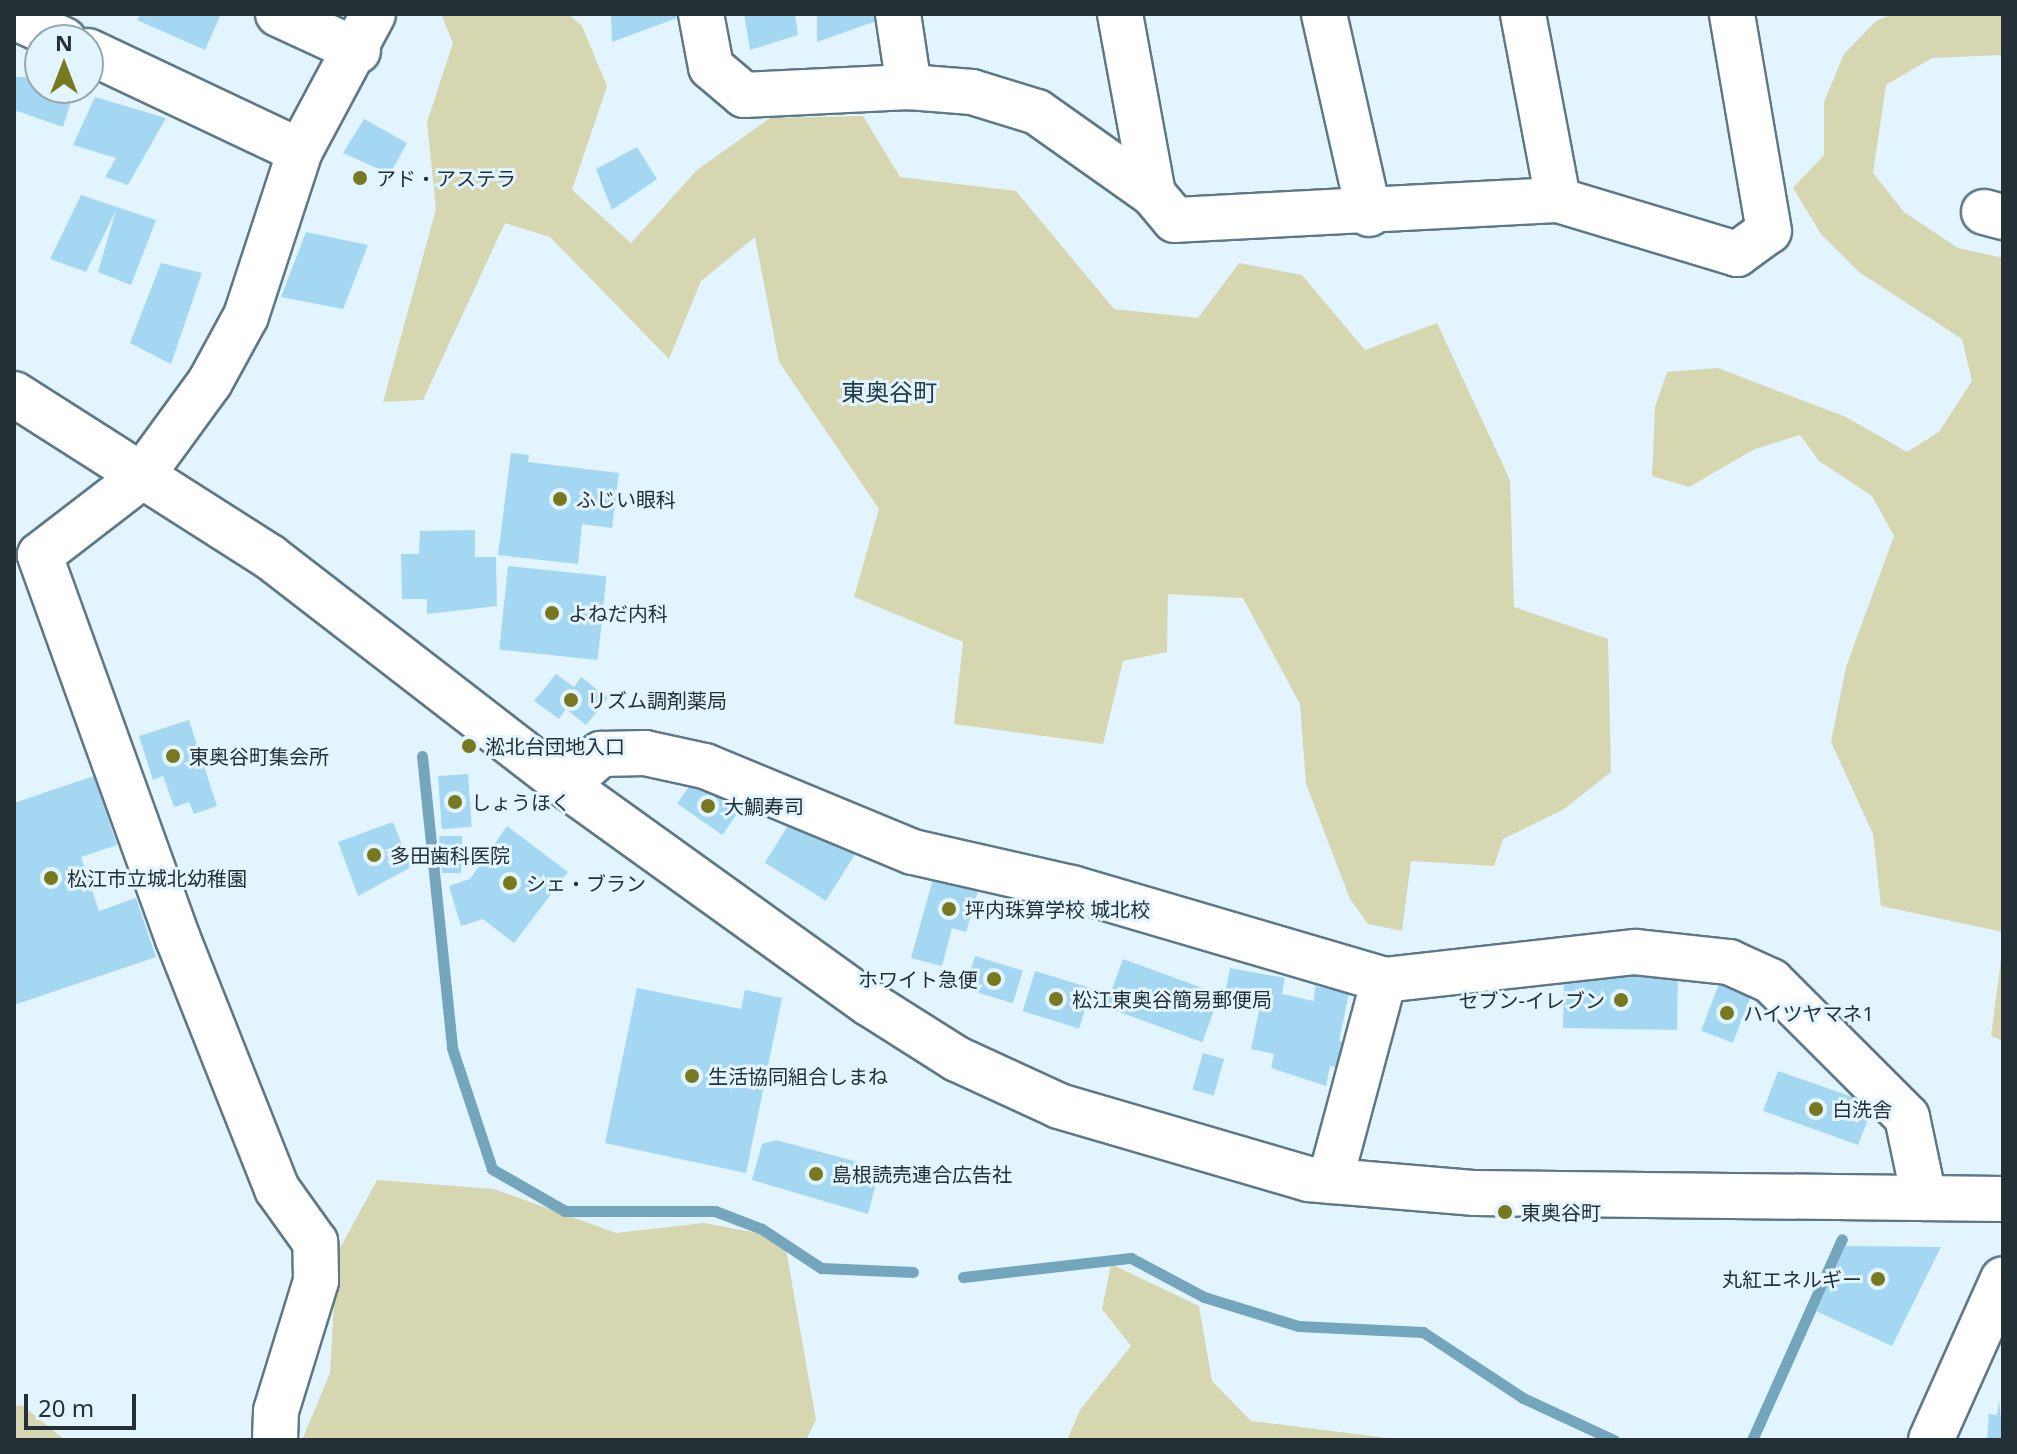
<!DOCTYPE html>
<html>
<head>
<meta charset="utf-8">
<style>
	body { margin:0 }
	#map { position:relative; width:2017px; height:1454px; overflow:hidden; background:#e2f4fe; font-family:"Noto Sans","Noto Sans JP",sans-serif }
	div>[style] { position:absolute }
	.green>* { inset:0; background:#d6d7b1 }
	.stream>* { height:11px; margin:-5.5px; padding:0 5.5px; transform-origin:5.5px; border-radius:5.5px; background:#73a5bd }
	.building>* { inset:0; background:#a4d7f1; transform-origin:0 0 }
	.roads { filter:drop-shadow(2px 0 #5e7886) drop-shadow(-2px 0 #5e7886) drop-shadow(0 2px #5e7886) drop-shadow(0 -2px #5e7886) }
	.minor>* { height:44px; margin:-22px; padding:0 22px; transform-origin:22px; border-radius:22px; background:#fff }
	.dots>* { width:22px; height:22px; translate:-50% -50%; box-sizing:border-box; border:4px solid #e2f4fe; border-radius:50% }
	span { translate:-50% -50%; white-space:nowrap; text-align:center; line-height:1.15; -webkit-text-stroke:6px #e2f4fe; paint-order:stroke }
	.poi-label { font-size:20px; color:#253036 }
	.left { translate:0 -50%; text-align:left }
	.right { translate:-100% -50%; text-align:right }
	.quarter-label { font-size:24px; color:#213b47 }
	.frame { position:absolute; inset:0; border:16px solid #253036; pointer-events:none }
	.north { position:absolute; left:24px; top:24px; width:80px; height:80px; box-sizing:border-box; background:#e2f4fe; border:2px solid #96a6ae; border-radius:50%; rotate:0deg; font-size:22px; font-weight:700; line-height:32px; text-align:center; color:#253036 }
	.north::after { content:''; display:block; margin:auto; width:28px; height:36px; background:#78781e; clip-path:polygon(50% 0,100% 100%,50% 72%,0 100%) }
	.scale { position:absolute; left:24px; top:1394px; width:112px; height:36px; box-sizing:border-box; border:4px solid #253036; border-top:0; padding-left:10px; font-size:24px; line-height:28px; white-space:nowrap; color:#253036; -webkit-text-stroke:6px #e2f4fe; paint-order:stroke }
</style>
</head>
<body>
<div id="map">
	<div class="green">
		<div style="clip-path:polygon(441px 14px,568px 14px,582px 26px,607px 86px,572px 190px,631px 243px,697px 170px,770px 118px,863px 116px,900px 177px,1016px 191px,1114px 309px,1198px 318px,1239px 263px,1302px 275px,1365px 350px,1437px 323px,1510px 480px,1514px 607px,1608px 639px,1611px 772px,1564px 809px,1503px 839px,1494px 866px,1411px 861px,1402px 931px,1368px 924px,1350px 899px,1306px 784px,1300px 704px,1243px 598px,1168px 594px,1167px 652px,1123px 661px,1103px 744px,954px 724px,963px 642px,854px 597px,879px 509px,779px 362px,755px 237px,701px 281px,669px 359px,550px 237px,505px 223px,423px 400px,383px 402px,436px 209px,427px 122px,453px 43px)"></div>
		<div style="clip-path:polygon(1893px 14px,2003px 14px,2003px 55px,1932px 58px,1886px 85px,1873px 173px,1904px 212px,1958px 248px,2003px 258px,2003px 932px,1881px 906px,1873px 834px,1831px 742px,1846px 667px,1894px 536px,1872px 496px,1819px 461px,1800px 435px,1755px 449px,1689px 487px,1652px 476px,1655px 407px,1667px 372px,1718px 368px,1846px 417px,1907px 452px,1939px 432px,1972px 381px,1962px 339px,1859px 272px,1821px 234px,1793px 188px,1824px 155px,1824px 102px,1844px 54px,1876px 21px)"></div>
		<div style="clip-path:polygon(2003px 944px,2003px 1041px,1991px 1036px)"></div>
		<div style="clip-path:polygon(377px 1180px,494px 1189px,616px 1233px,704px 1223px,784px 1238px,816px 1420px,806px 1440px,302px 1440px,330px 1373px,337px 1254px)"></div>
		<div style="clip-path:polygon(1111px 1264px,1199px 1306px,1212px 1381px,1251px 1421px,1404px 1440px,1067px 1440px,1080px 1410px,1131px 1346px,1102px 1309px)"></div>
		<div style="clip-path:polygon(22px 1405px,65px 1440px,14px 1440px,14px 1407px)"></div>
	</div>
	<div class="stream">
		<div style="left:422px;top:756px;width:294px;rotate:84.1deg"></div>
		<div style="left:452px;top:1048px;width:127px;rotate:71.7deg"></div>
		<div style="left:492px;top:1169px;width:84px;rotate:29.9deg"></div>
		<div style="left:565px;top:1211px;width:150px"></div>
		<div style="left:715px;top:1211px;width:50px;rotate:21deg"></div>
		<div style="left:762px;top:1229px;width:71px;rotate:33.5deg"></div>
		<div style="left:821px;top:1268px;width:92px;rotate:2.5deg"></div>
		<div style="left:963px;top:1277px;width:169px;rotate:-6.5deg"></div>
		<div style="left:1131px;top:1258px;width:83px;rotate:28.1deg"></div>
		<div style="left:1204px;top:1297px;width:98px;rotate:17.1deg"></div>
		<div style="left:1298px;top:1326px;width:125px;rotate:2.7deg"></div>
		<div style="left:1423px;top:1332px;width:120px;rotate:33.4deg"></div>
		<div style="left:1523px;top:1398px;width:100px;rotate:24.8deg"></div>
		<div style="left:1752px;top:1440px;width:220px;rotate:-65.9deg"></div>
	</div>
	<div class="building">
		<div style="clip-path:polygon(141px 14px,221px 14px,205px 50px,137px 20px)"></div>
		<div style="clip-path:polygon(611px 14px,675px 14px,677px 18px,612px 42px)"></div>
		<div style="clip-path:polygon(744px 14px,795px 14px,798px 35px,750px 50px)"></div>
		<div style="clip-path:polygon(817px 14px,879px 14px,879px 20px,817px 42px)"></div>
		<div style="clip-path:polygon(14px 77px,40px 77px,40px 88px,73px 95px,63px 127px,14px 110px)"></div>
		<div style="clip-path:polygon(95px 97px,166px 118px,128px 185px,105px 177px,116px 158px,73px 145px)"></div>
		<div style="clip-path:polygon(364px 119px,407px 143px,390px 174px,343px 153px)"></div>
		<div style="clip-path:polygon(637px 147px,657px 179px,612px 210px,596px 169px)"></div>
		<div style="clip-path:polygon(81px 195px,156px 220px,131px 285px,98px 272px,116px 210px,86px 272px,50px 259px)"></div>
		<div style="clip-path:polygon(306px 232px,368px 245px,343px 309px,281px 297px)"></div>
		<div style="clip-path:polygon(161px 263px,202px 273px,171px 364px,130px 343px)"></div>
		<div style="clip-path:polygon(511px 453px,529px 455px,528px 462px,619px 473px,612px 528px,582px 524px,578px 564px,498px 555px)"></div>
		<div style="clip-path:polygon(475px 530px,475px 557px,496px 557px,497px 606px,427px 614px,427px 599px,402px 599px,401px 554px,419px 554px,420px 531px)"></div>
		<div style="left:508px;top:566px;width:99px;height:84px;rotate:6deg"></div>
		<div style="clip-path:polygon(556px 674px,574px 687px,581px 677px,608px 698px,586px 725px,566px 709px,559px 719px,534px 701px)"></div>
		<div style="clip-path:polygon(189px 720px,217px 806px,194px 814px,189px 802px,174px 807px,163px 776px,153px 780px,139px 736px)"></div>
		<div style="left:468px;top:774px;width:53px;height:30px;rotate:86deg"></div>
		<div style="clip-path:polygon(94px 776px,117px 845px,81px 857px,99px 911px,136px 898px,156px 957px,14px 1005px,14px 803px)"></div>
		<div style="left:695px;top:778px;width:55px;height:31px;rotate:35deg"></div>
		<div style="left:794px;top:816px;width:72px;height:55px;rotate:32deg"></div>
		<div style="clip-path:polygon(393px 822px,411px 867px,358px 896px,338px 842px)"></div>
		<div style="clip-path:polygon(507px 826px,568px 872px,514px 943px,483px 919px,461px 926px,449px 886px,470px 879px)"></div>
		<div style="clip-path:polygon(439px 836px,462px 836px,461px 873px,442px 873px)"></div>
		<div style="clip-path:polygon(933px 879px,978px 891px,966px 932px,952px 928px,942px 966px,911px 958px)"></div>
		<div style="left:975px;top:956px;width:50px;height:34px;rotate:17deg"></div>
		<div style="left:1123px;top:959px;width:103px;height:51px;rotate:20deg"></div>
		<div style="clip-path:polygon(1230px 968px,1285px 978px,1282px 994px,1314px 1001px,1315px 986px,1349px 993px,1339px 1041px,1350px 1043px,1345px 1069px,1330px 1066px,1326px 1086px,1271px 1068px,1274px 1054px,1251px 1049px,1259px 1011px,1223px 1004px)"></div>
		<div style="left:1035px;top:971px;width:59px;height:42px;rotate:17deg"></div>
		<div style="left:1564px;top:971px;width:114px;height:57px;rotate:1deg"></div>
		<div style="left:1719px;top:984px;width:34px;height:50px;rotate:21deg"></div>
		<div style="clip-path:polygon(637px 988px,741px 1009px,745px 990px,782px 998px,746px 1173px,605px 1143px)"></div>
		<div style="left:1203px;top:1053px;width:22px;height:38px;rotate:16deg"></div>
		<div style="clip-path:polygon(1778px 1071px,1867px 1102px,1871px 1111px,1858px 1145px,1763px 1111px)"></div>
		<div style="clip-path:polygon(776px 1140px,880px 1168px,868px 1214px,752px 1180px,762px 1144px)"></div>
		<div style="clip-path:polygon(1845px 1246px,1941px 1247px,1892px 1346px,1816px 1311px)"></div>
		<div style="clip-path:polygon(1999px 1400px,2003px 1440px,1987px 1440px,1989px 1414px,1997px 1415px)"></div>
	</div>
	<div class="roads">
		<div class="minor">
			<div style="left:278px;top:14px;width:88px;rotate:24.8deg"></div>
			<div style="left:701px;top:14px;width:54px;rotate:79.3deg"></div>
			<div style="left:711px;top:67px;width:43px;rotate:40.3deg"></div>
			<div style="left:744px;top:95px;width:165px;rotate:-2.8deg"></div>
			<div style="left:909px;top:87px;width:63px;rotate:4.5deg"></div>
			<div style="left:972px;top:92px;width:68px;rotate:17.1deg"></div>
			<div style="left:1037px;top:112px;width:142px;rotate:35.3deg"></div>
			<div style="left:1153px;top:194px;width:34px;rotate:50deg"></div>
			<div style="left:1175px;top:220px;width:384px;rotate:-3deg"></div>
			<div style="left:1558px;top:200px;width:187px;rotate:16.8deg"></div>
			<div style="left:1737px;top:254px;width:39px;rotate:-36deg"></div>
			<div style="left:1769px;top:231px;width:220px;rotate:-99.7deg"></div>
			<div style="left:898px;top:14px;width:74px;rotate:81.4deg"></div>
			<div style="left:1120px;top:14px;width:183px;rotate:79.6deg"></div>
			<div style="left:1324px;top:14px;width:205px;rotate:77.3deg"></div>
			<div style="left:1523px;top:14px;width:189px;rotate:79.3deg"></div>
			<div style="left:14px;top:17px;width:55px;rotate:24.7deg"></div>
			<div style="left:88px;top:51px;width:234px;rotate:25.3deg"></div>
			<div style="left:1984px;top:212px;width:20px;rotate:15deg"></div>
			<div style="left:14px;top:394px;width:303px;rotate:32.5deg"></div>
			<div style="left:270px;top:557px;width:373px;rotate:37.7deg"></div>
			<div style="left:565px;top:785px;width:375px;rotate:35.7deg"></div>
			<div style="left:870px;top:1004px;width:103px;rotate:32.3deg"></div>
			<div style="left:957px;top:1059px;width:112px;rotate:24.7deg"></div>
			<div style="left:1059px;top:1106px;width:259px;rotate:16.3deg"></div>
			<div style="left:1308px;top:1179px;width:168px;rotate:4.8deg"></div>
			<div style="left:1475px;top:1193px;width:528px;rotate:0.65deg"></div>
			<div style="left:565px;top:785px;width:48px;rotate:-40.7deg"></div>
			<div style="left:601px;top:754px;width:44px;rotate:-1.3deg"></div>
			<div style="left:645px;top:753px;width:61px;rotate:12.2deg"></div>
			<div style="left:705px;top:766px;width:225px;rotate:22.5deg"></div>
			<div style="left:913px;top:852px;width:163px;rotate:12.8deg"></div>
			<div style="left:1072px;top:888px;width:325px;rotate:16.4deg"></div>
			<div style="left:1384px;top:980px;width:253px;rotate:-6.4deg"></div>
			<div style="left:1635px;top:952px;width:95px;rotate:6.1deg"></div>
			<div style="left:1729px;top:962px;width:46px;rotate:24.3deg"></div>
			<div style="left:1771px;top:981px;width:192px;rotate:45deg"></div>
			<div style="left:1907px;top:1117px;width:83px;rotate:78.1deg"></div>
			<div style="left:1330px;top:1181px;width:208px;rotate:-75deg"></div>
			<div style="left:275px;top:1440px;width:29px;rotate:-88deg"></div>
			<div style="left:276px;top:1411px;width:136px;rotate:-72.9deg"></div>
			<div style="left:316px;top:1281px;width:39px;rotate:-91deg"></div>
			<div style="left:315px;top:1242px;width:65px;rotate:-125.6deg"></div>
			<div style="left:277px;top:1189px;width:269px;rotate:-111.6deg"></div>
			<div style="left:178px;top:939px;width:408px;rotate:-109.8deg"></div>
			<div style="left:40px;top:555px;width:126px;rotate:-37.6deg"></div>
			<div style="left:140px;top:478px;width:119px;rotate:-53.9deg"></div>
			<div style="left:210px;top:382px;width:75px;rotate:-61.4deg"></div>
			<div style="left:246px;top:316px;width:174px;rotate:-71.9deg"></div>
			<div style="left:300px;top:151px;width:155px;rotate:-61.9deg"></div>
			<div style="left:1931px;top:1440px;width:176px;rotate:-65.9deg"></div>
		</div>
	</div>
	<div class="dots">
		<div style="left:360px;top:178px;background:#78781e"></div>
		<div style="left:560px;top:499px;background:#78781e"></div>
		<div style="left:552px;top:613px;background:#78781e"></div>
		<div style="left:571px;top:700px;background:#78781e"></div>
		<div style="left:469px;top:746px;background:#78781e"></div>
		<div style="left:173px;top:756px;background:#78781e"></div>
		<div style="left:455px;top:802px;background:#78781e"></div>
		<div style="left:708px;top:806px;background:#78781e"></div>
		<div style="left:374px;top:855px;background:#78781e"></div>
		<div style="left:51px;top:878px;background:#78781e"></div>
		<div style="left:510px;top:883px;background:#78781e"></div>
		<div style="left:949px;top:909px;background:#78781e"></div>
		<div style="left:994px;top:979px;background:#78781e"></div>
		<div style="left:1056px;top:999px;background:#78781e"></div>
		<div style="left:1621px;top:1000px;background:#78781e"></div>
		<div style="left:1727px;top:1013px;background:#78781e"></div>
		<div style="left:692px;top:1076px;background:#78781e"></div>
		<div style="left:1816px;top:1109px;background:#78781e"></div>
		<div style="left:816px;top:1174px;background:#78781e"></div>
		<div style="left:1505px;top:1212px;background:#78781e"></div>
		<div style="left:1878px;top:1279px;background:#78781e"></div>
	</div>
	<div class="poi-label">
		<span class="left" style="left:376px;top:178px">アド・アステラ</span>
		<span class="left" style="left:576px;top:499px">ふじい眼科</span>
		<span class="left" style="left:568px;top:613px">よねだ内科</span>
		<span class="left" style="left:587px;top:700px">リズム調剤薬局</span>
		<span class="left" style="left:485px;top:746px">淞北台団地入口</span>
		<span class="left" style="left:189px;top:756px">東奥谷町集会所</span>
		<span class="left" style="left:471px;top:802px">しょうほく</span>
		<span class="left" style="left:724px;top:806px">大鯛寿司</span>
		<span class="left" style="left:390px;top:855px">多田歯科医院</span>
		<span class="left" style="left:67px;top:878px">松江市立城北幼稚園</span>
		<span class="left" style="left:526px;top:883px">シェ・ブラン</span>
		<span class="left" style="left:965px;top:909px">坪内珠算学校 城北校</span>
		<span class="right" style="left:978px;top:979px">ホワイト急便</span>
		<span class="left" style="left:1072px;top:999px">松江東奥谷簡易郵便局</span>
		<span class="right" style="left:1605px;top:1000px">セブン-イレブン</span>
		<span class="left" style="left:1743px;top:1013px">ハイツヤマネ1</span>
		<span class="left" style="left:708px;top:1076px">生活協同組合しまね</span>
		<span class="left" style="left:1832px;top:1109px">白洗舎</span>
		<span class="left" style="left:832px;top:1174px">島根読売連合広告社</span>
		<span class="left" style="left:1521px;top:1212px">東奥谷町</span>
		<span class="right" style="left:1862px;top:1279px">丸紅エネルギー</span>
	</div>
	<div class="quarter-label">
		<span style="left:889px;top:392px">東奥谷町</span>
	</div>
	<div class="frame"></div>
	<div class="north">N</div>
	<div class="scale">20 m</div>
</div>
</body>
</html>
